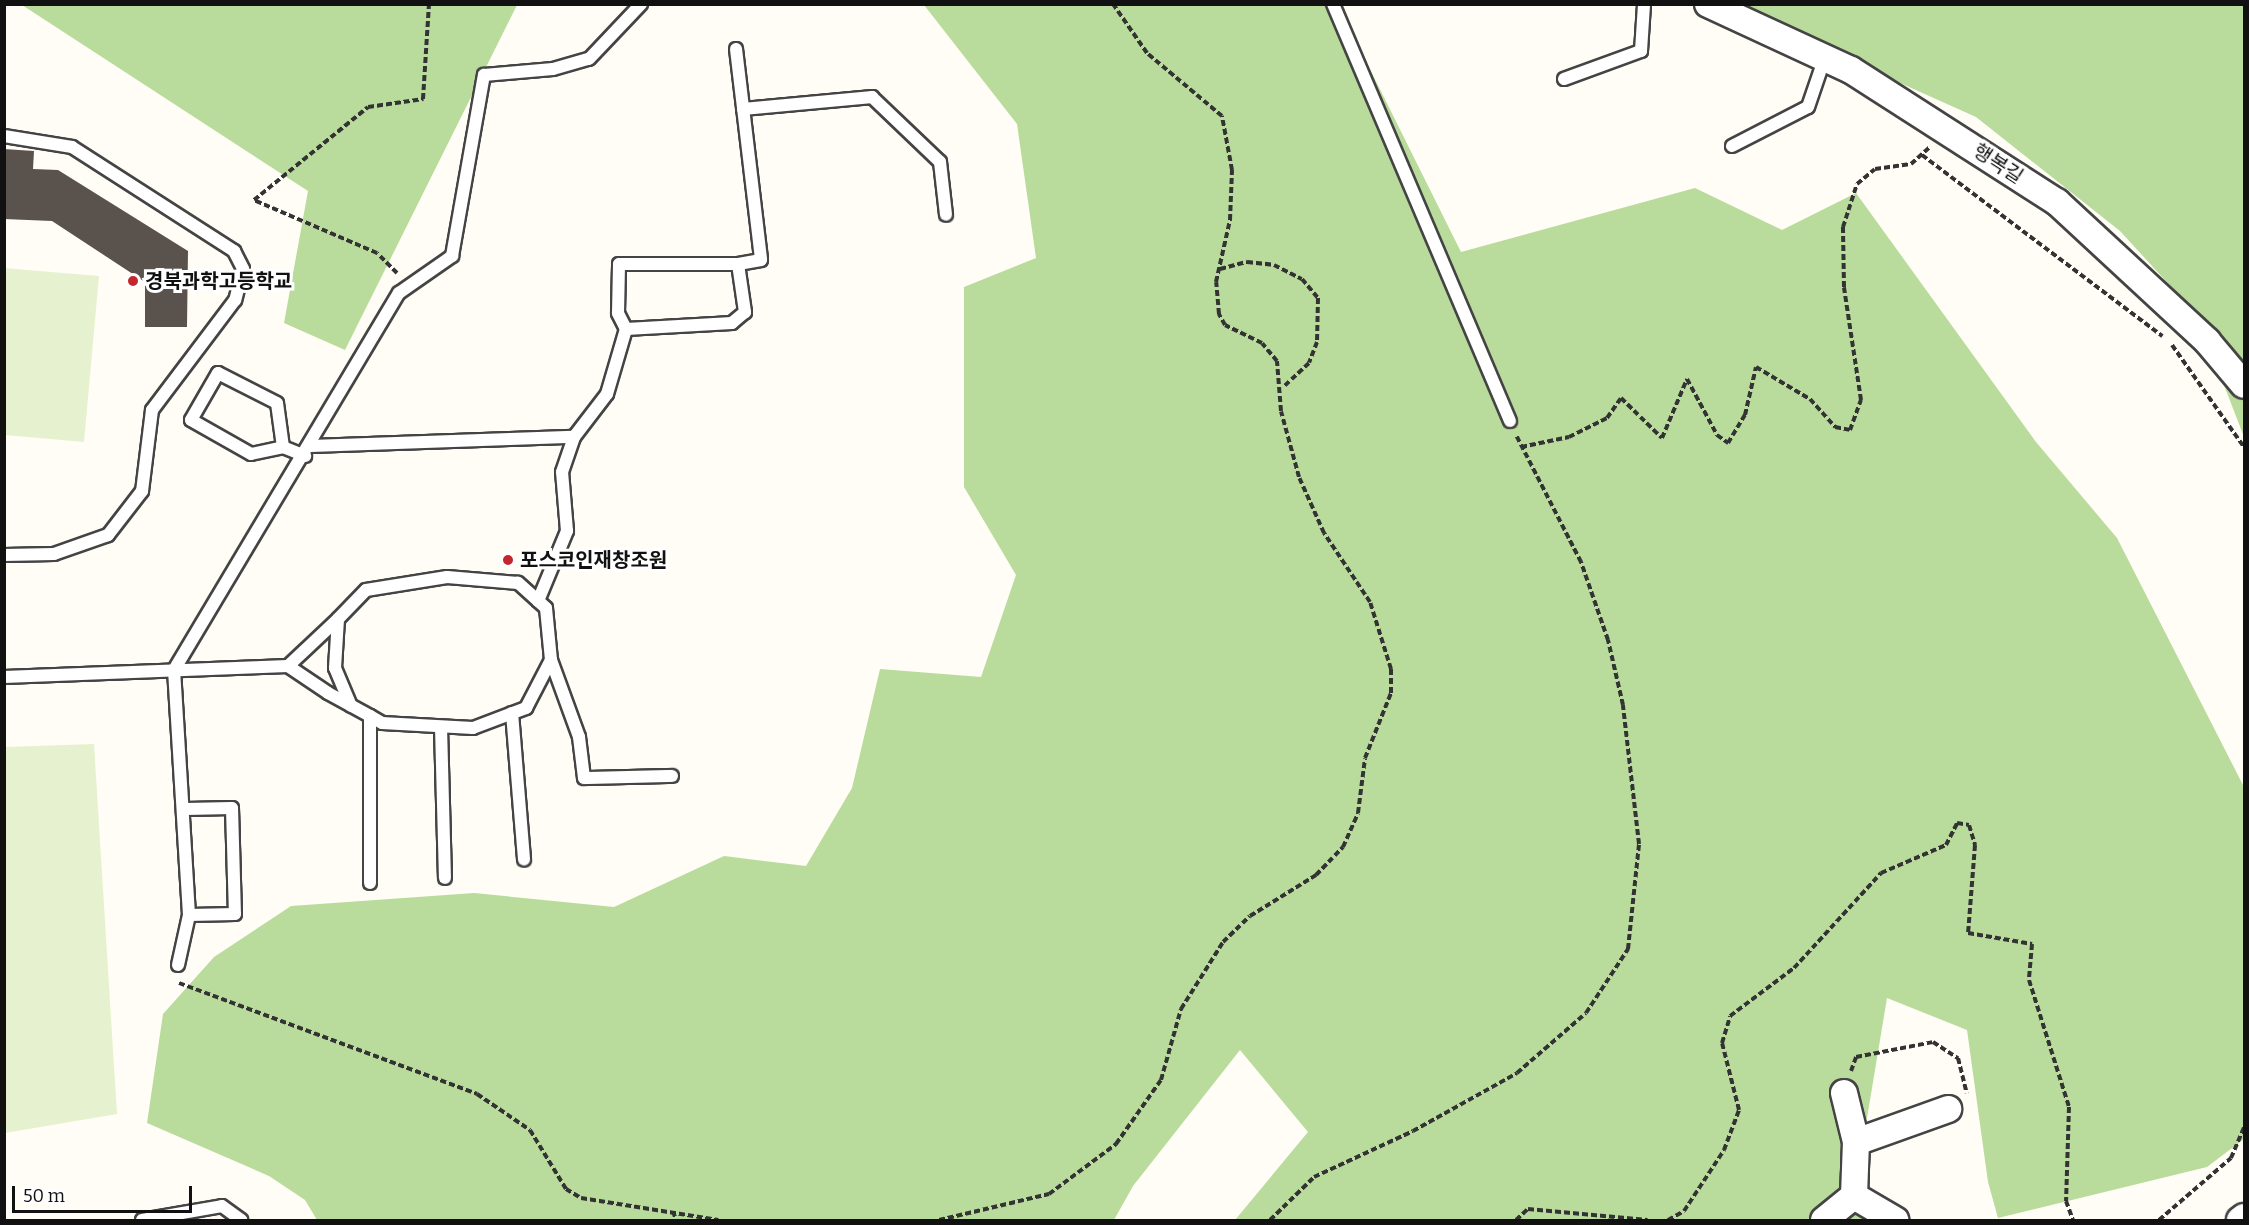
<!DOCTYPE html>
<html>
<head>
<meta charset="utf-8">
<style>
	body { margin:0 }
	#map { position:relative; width:2249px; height:1225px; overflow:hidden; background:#fffdf5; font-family:Bitter,"Noto Sans KR",serif }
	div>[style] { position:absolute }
	.forest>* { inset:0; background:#b9dc9c }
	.pitch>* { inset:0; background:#e6f2cf }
	.building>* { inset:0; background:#5a524d }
	.path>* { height:4px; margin-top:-2px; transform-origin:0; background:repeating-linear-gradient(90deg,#333 0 6px,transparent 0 9px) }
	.roads { filter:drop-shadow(2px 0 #444) drop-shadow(-2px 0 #444) drop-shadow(0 2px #444) drop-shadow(0 -2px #444) }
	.service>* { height:12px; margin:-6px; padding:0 6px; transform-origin:6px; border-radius:6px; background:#fff }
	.minor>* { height:26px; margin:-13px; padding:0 13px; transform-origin:13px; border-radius:13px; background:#fff }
	.dots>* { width:16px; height:16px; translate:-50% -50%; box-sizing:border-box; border:3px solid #fff; border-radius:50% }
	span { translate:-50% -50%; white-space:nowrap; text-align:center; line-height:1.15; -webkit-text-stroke:6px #fff; paint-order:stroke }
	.street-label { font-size:20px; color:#111 }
	.poi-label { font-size:20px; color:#111; font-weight:700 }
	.left { translate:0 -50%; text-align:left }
	.frame { position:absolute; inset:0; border:6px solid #111; pointer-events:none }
	.scale { position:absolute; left:12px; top:1186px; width:180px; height:27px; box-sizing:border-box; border:3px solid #111; border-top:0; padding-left:8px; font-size:18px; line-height:21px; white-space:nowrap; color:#111; -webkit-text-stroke:4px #fff; paint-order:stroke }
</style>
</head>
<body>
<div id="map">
	<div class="forest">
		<div style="clip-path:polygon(22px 5px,517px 5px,345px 350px,284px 323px,308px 191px)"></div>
		<div style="clip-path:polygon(924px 5px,1338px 5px,1461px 252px,1695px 188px,1782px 230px,1856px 193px,2036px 442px,2117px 538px,2244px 787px,2244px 1139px,2207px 1167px,1998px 1218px,1988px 1182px,1967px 1030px,1887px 998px,1854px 1196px,1862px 1220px,1235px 1220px,1308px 1132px,1240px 1050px,1133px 1186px,1114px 1220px,317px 1220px,305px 1200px,269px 1176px,147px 1123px,163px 1014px,214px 957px,291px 906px,474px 893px,614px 907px,724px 856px,806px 866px,852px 788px,880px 669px,981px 677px,1016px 575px,964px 487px,964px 287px,1036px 258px,1017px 124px)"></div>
		<div style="clip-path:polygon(1726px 5px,2244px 5px,2244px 437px,2197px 315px,2120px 231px,1976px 117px)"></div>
	</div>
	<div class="pitch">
		<div style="clip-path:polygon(4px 268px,99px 276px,84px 442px,5px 435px)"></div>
		<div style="clip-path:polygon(94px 744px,117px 1114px,5px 1133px,5px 747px)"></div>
	</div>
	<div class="building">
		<div style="clip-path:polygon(4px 149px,34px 151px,33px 169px,58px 170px,188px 251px,187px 327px,145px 327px,145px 282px,52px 221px,4px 219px)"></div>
	</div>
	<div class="path">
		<div style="left:1922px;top:155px;width:301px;rotate:37deg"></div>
		<div style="left:1220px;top:269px;width:28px;rotate:-15deg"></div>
		<div style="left:1247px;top:262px;width:27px;rotate:6deg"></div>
		<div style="left:1274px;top:265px;width:31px;rotate:27deg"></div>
		<div style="left:1302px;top:279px;width:25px;rotate:50deg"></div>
		<div style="left:1318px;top:298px;width:44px;rotate:91.3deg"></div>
		<div style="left:1317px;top:342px;width:22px;rotate:111deg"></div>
		<div style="left:1309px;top:363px;width:35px;rotate:137deg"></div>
		<div style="left:397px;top:273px;width:28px;rotate:-135deg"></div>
		<div style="left:377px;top:253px;width:134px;rotate:-156.7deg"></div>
		<div style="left:254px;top:200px;width:147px;rotate:-39.2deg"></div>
		<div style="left:368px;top:107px;width:56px;rotate:-8.3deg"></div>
		<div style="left:423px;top:99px;width:95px;rotate:-86.4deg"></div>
		<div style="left:2172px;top:345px;width:125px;rotate:54.8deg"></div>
		<div style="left:1521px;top:447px;width:49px;rotate:-11.8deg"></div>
		<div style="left:1569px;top:437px;width:42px;rotate:-26.6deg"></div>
		<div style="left:1607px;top:418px;width:24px;rotate:-55deg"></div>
		<div style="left:1621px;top:398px;width:57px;rotate:44.3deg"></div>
		<div style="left:1662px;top:438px;width:64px;rotate:-67deg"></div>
		<div style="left:1687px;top:379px;width:64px;rotate:61.8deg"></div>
		<div style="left:1717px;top:435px;width:14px;rotate:36deg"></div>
		<div style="left:1728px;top:443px;width:33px;rotate:-59deg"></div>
		<div style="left:1745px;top:415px;width:49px;rotate:-77.1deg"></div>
		<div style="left:1756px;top:367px;width:63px;rotate:30.7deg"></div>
		<div style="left:1810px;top:399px;width:38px;rotate:48deg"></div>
		<div style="left:1835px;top:427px;width:15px;rotate:11deg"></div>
		<div style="left:1850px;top:430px;width:32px;rotate:-70deg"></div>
		<div style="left:1861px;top:400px;width:114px;rotate:-98.6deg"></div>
		<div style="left:1844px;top:287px;width:60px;rotate:-91deg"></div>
		<div style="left:1843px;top:227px;width:45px;rotate:-72deg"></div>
		<div style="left:1857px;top:184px;width:23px;rotate:-40deg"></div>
		<div style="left:1875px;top:169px;width:36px;rotate:-8deg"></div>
		<div style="left:1911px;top:164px;width:25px;rotate:-42deg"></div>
		<div style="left:179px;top:983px;width:318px;rotate:20.4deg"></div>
		<div style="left:477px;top:1094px;width:64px;rotate:34.2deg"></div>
		<div style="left:530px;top:1130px;width:69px;rotate:58.6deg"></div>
		<div style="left:566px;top:1189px;width:17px;rotate:31deg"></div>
		<div style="left:581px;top:1198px;width:139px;rotate:9.1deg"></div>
		<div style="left:1851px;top:1071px;width:15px;rotate:-70deg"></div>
		<div style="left:1856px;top:1057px;width:78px;rotate:-11deg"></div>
		<div style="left:1933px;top:1042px;width:30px;rotate:33deg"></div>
		<div style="left:1958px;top:1058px;width:36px;rotate:76deg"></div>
		<div style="left:673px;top:1211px;width:9px;rotate:72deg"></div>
		<div style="left:939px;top:1220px;width:113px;rotate:-13.3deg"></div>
		<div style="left:1049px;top:1194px;width:84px;rotate:-36.7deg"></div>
		<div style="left:1116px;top:1144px;width:78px;rotate:-54.9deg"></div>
		<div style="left:1161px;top:1080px;width:74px;rotate:-74.3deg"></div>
		<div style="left:1181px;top:1009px;width:79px;rotate:-57.9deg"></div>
		<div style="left:1223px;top:942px;width:37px;rotate:-44deg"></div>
		<div style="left:1250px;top:916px;width:78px;rotate:-31.8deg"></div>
		<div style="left:1316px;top:875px;width:39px;rotate:-46deg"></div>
		<div style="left:1343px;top:847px;width:37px;rotate:-66deg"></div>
		<div style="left:1358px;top:813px;width:55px;rotate:-82.7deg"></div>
		<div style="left:1365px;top:758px;width:70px;rotate:-68.2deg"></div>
		<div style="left:1391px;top:693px;width:24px;rotate:-90deg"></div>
		<div style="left:1391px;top:669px;width:70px;rotate:-107.4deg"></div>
		<div style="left:1370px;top:602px;width:83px;rotate:-123.7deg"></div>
		<div style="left:1324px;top:533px;width:61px;rotate:-114.1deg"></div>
		<div style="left:1299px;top:477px;width:68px;rotate:-105.3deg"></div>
		<div style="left:1281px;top:411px;width:50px;rotate:-94.6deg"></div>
		<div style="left:1277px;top:361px;width:23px;rotate:-130deg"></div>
		<div style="left:1262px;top:343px;width:41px;rotate:-154.1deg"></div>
		<div style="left:1225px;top:325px;width:13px;rotate:-119deg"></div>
		<div style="left:1219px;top:314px;width:32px;rotate:-95deg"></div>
		<div style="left:1216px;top:282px;width:64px;rotate:-77.3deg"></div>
		<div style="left:1230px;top:220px;width:50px;rotate:-87.7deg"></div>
		<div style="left:1232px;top:170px;width:55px;rotate:-100.5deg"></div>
		<div style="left:1222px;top:116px;width:98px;rotate:-140deg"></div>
		<div style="left:1147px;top:53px;width:60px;rotate:-124.8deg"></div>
		<div style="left:1270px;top:1220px;width:62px;rotate:-44.3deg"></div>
		<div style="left:1314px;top:1177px;width:109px;rotate:-24.9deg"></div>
		<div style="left:1413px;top:1131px;width:119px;rotate:-29.1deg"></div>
		<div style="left:1517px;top:1073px;width:91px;rotate:-41deg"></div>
		<div style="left:1586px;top:1013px;width:77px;rotate:-56.7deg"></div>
		<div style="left:1628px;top:949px;width:106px;rotate:-84deg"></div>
		<div style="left:1639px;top:844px;width:140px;rotate:-96.6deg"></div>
		<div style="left:1623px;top:705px;width:67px;rotate:-103deg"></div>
		<div style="left:1608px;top:640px;width:83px;rotate:-109.1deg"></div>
		<div style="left:1581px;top:562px;width:143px;rotate:-117.1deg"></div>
		<div style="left:1516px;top:1220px;width:16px;rotate:-43deg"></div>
		<div style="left:1528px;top:1209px;width:120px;rotate:5.3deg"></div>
		<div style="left:1668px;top:1220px;width:18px;rotate:-29deg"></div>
		<div style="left:1684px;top:1211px;width:73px;rotate:-56.7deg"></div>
		<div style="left:1724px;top:1150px;width:43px;rotate:-69.4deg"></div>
		<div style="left:1739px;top:1110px;width:69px;rotate:-104.2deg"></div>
		<div style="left:1722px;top:1043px;width:28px;rotate:-73deg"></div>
		<div style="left:1730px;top:1016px;width:80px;rotate:-36.9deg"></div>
		<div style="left:1794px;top:968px;width:129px;rotate:-47.5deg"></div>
		<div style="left:1881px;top:873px;width:71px;rotate:-23.3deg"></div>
		<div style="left:1946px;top:845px;width:25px;rotate:-63deg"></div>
		<div style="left:1957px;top:823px;width:12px;rotate:9deg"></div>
		<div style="left:1969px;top:825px;width:21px;rotate:73deg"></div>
		<div style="left:1975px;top:845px;width:88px;rotate:94.5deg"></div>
		<div style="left:1968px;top:933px;width:65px;rotate:9.8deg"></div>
		<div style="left:2032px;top:944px;width:36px;rotate:95deg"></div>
		<div style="left:2029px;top:980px;width:133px;rotate:72.5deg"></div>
		<div style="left:2069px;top:1107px;width:94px;rotate:91.8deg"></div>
		<div style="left:2066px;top:1201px;width:20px;rotate:70deg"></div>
		<div style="left:2159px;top:1220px;width:95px;rotate:-40.7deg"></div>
		<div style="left:2231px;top:1158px;width:34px;rotate:-67deg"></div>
	</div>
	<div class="roads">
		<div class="service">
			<div style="left:1333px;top:4px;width:453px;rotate:67deg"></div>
			<div style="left:736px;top:49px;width:212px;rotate:83.2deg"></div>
			<div style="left:761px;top:260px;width:23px;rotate:170deg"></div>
			<div style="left:1564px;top:79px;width:82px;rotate:-20deg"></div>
			<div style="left:1641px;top:51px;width:47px;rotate:-86.3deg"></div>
			<div style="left:743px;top:109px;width:130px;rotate:-5.3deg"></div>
			<div style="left:872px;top:97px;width:94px;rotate:43.7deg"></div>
			<div style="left:940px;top:162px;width:53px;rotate:83.5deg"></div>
			<div style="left:4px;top:136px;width:69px;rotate:9.2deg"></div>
			<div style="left:72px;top:147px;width:193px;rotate:32.7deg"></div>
			<div style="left:234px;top:251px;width:20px;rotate:63deg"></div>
			<div style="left:243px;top:269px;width:32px;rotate:104deg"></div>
			<div style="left:235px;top:300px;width:138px;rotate:127deg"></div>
			<div style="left:152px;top:410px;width:82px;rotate:97deg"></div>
			<div style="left:142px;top:491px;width:56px;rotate:127.7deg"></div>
			<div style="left:108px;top:535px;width:57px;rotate:160.6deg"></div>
			<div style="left:54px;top:554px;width:50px;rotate:178.9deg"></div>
			<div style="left:1732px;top:146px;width:85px;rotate:-27.2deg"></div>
			<div style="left:1808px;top:107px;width:53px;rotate:-71.2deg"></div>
			<div style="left:311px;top:446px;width:263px;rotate:-2deg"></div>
			<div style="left:283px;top:447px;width:44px;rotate:-97.8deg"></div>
			<div style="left:277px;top:403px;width:66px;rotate:-153deg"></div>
			<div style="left:218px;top:373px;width:54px;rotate:119.9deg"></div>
			<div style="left:191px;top:420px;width:69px;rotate:29.5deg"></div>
			<div style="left:251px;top:454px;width:33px;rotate:-12deg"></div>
			<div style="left:283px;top:447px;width:24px;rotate:22deg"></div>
			<div style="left:538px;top:601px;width:76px;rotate:-67.5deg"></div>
			<div style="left:567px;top:531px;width:59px;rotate:-94.8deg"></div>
			<div style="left:562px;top:472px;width:37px;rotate:-71deg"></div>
			<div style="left:574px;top:437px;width:54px;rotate:-52.5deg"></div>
			<div style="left:607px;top:394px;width:68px;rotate:-73.7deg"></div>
			<div style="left:626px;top:329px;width:18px;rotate:-117deg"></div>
			<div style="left:618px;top:313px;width:49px;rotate:-88.8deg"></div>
			<div style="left:619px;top:264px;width:119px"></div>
			<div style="left:738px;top:264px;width:49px;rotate:81.7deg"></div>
			<div style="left:745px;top:312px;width:17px;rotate:140deg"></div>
			<div style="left:732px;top:323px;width:106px;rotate:176.8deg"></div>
			<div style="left:551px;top:660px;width:82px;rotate:70deg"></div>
			<div style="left:579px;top:737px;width:41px;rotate:83deg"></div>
			<div style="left:584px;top:778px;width:88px;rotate:-1.3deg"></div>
			<div style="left:288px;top:666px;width:69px;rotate:-43.2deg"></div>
			<div style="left:4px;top:677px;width:284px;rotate:-2.2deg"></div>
			<div style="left:288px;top:666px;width:48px;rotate:34deg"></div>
			<div style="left:328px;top:693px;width:48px;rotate:28.7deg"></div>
			<div style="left:370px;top:716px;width:14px;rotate:30deg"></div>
			<div style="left:382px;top:723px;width:91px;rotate:3.1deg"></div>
			<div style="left:473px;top:728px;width:57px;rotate:-20.7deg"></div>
			<div style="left:526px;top:708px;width:54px;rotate:-62.5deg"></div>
			<div style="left:551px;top:660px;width:52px;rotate:-95.5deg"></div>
			<div style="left:546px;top:608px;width:38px;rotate:-138deg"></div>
			<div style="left:518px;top:583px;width:71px;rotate:-175.2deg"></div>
			<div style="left:447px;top:577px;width:82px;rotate:170.9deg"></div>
			<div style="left:366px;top:590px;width:40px;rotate:134deg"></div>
			<div style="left:338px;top:619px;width:49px;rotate:93.5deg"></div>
			<div style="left:335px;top:668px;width:41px;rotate:67.2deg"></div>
			<div style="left:512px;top:713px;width:147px;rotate:85.3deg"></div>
			<div style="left:370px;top:716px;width:167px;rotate:90deg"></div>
			<div style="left:441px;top:727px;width:151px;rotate:88.5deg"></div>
			<div style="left:186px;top:809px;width:46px;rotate:-1.2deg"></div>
			<div style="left:232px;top:808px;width:106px;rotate:88.4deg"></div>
			<div style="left:235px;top:914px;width:46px;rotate:178.8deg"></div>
			<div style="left:189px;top:915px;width:245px;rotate:-93.5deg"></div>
			<div style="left:174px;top:670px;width:439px;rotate:-59.2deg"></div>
			<div style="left:399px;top:293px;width:65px;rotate:-34.9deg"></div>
			<div style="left:452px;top:256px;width:184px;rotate:-80deg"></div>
			<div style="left:484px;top:75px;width:69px;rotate:-5deg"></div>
			<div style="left:553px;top:69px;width:37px;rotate:-16deg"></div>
			<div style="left:589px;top:59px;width:76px;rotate:-46.6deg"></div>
			<div style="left:178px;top:965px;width:51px;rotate:-77.6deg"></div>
			<div style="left:142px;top:1220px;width:81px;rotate:-9.9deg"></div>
			<div style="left:222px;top:1206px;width:24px;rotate:36deg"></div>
		</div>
		<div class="minor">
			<div style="left:1708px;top:4px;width:157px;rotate:24.8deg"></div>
			<div style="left:1851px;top:70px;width:245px;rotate:32.7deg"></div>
			<div style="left:2057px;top:202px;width:205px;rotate:42.8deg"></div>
			<div style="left:2207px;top:341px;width:57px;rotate:49.9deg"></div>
			<div style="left:1844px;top:1093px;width:50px;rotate:76.2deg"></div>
			<div style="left:1854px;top:1196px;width:54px;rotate:-87.9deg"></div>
			<div style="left:1856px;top:1142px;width:98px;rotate:-19.7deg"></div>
			<div style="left:1854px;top:1196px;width:48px;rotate:30.3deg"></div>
			<div style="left:1824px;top:1220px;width:38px;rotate:-39deg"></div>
			<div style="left:2240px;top:1220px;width:5px;rotate:-37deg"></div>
		</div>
	</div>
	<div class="dots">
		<div style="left:133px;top:281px;background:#c4262e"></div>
		<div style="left:508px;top:560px;background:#c4262e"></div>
	</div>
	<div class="street-label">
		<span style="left:1998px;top:164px;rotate:33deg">행복길</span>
	</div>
	<div class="poi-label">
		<span class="left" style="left:145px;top:281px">경북과학고등학교</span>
		<span class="left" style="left:520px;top:560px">포스코인재창조원</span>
	</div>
	<div class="frame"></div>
	<div class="scale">50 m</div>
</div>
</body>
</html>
